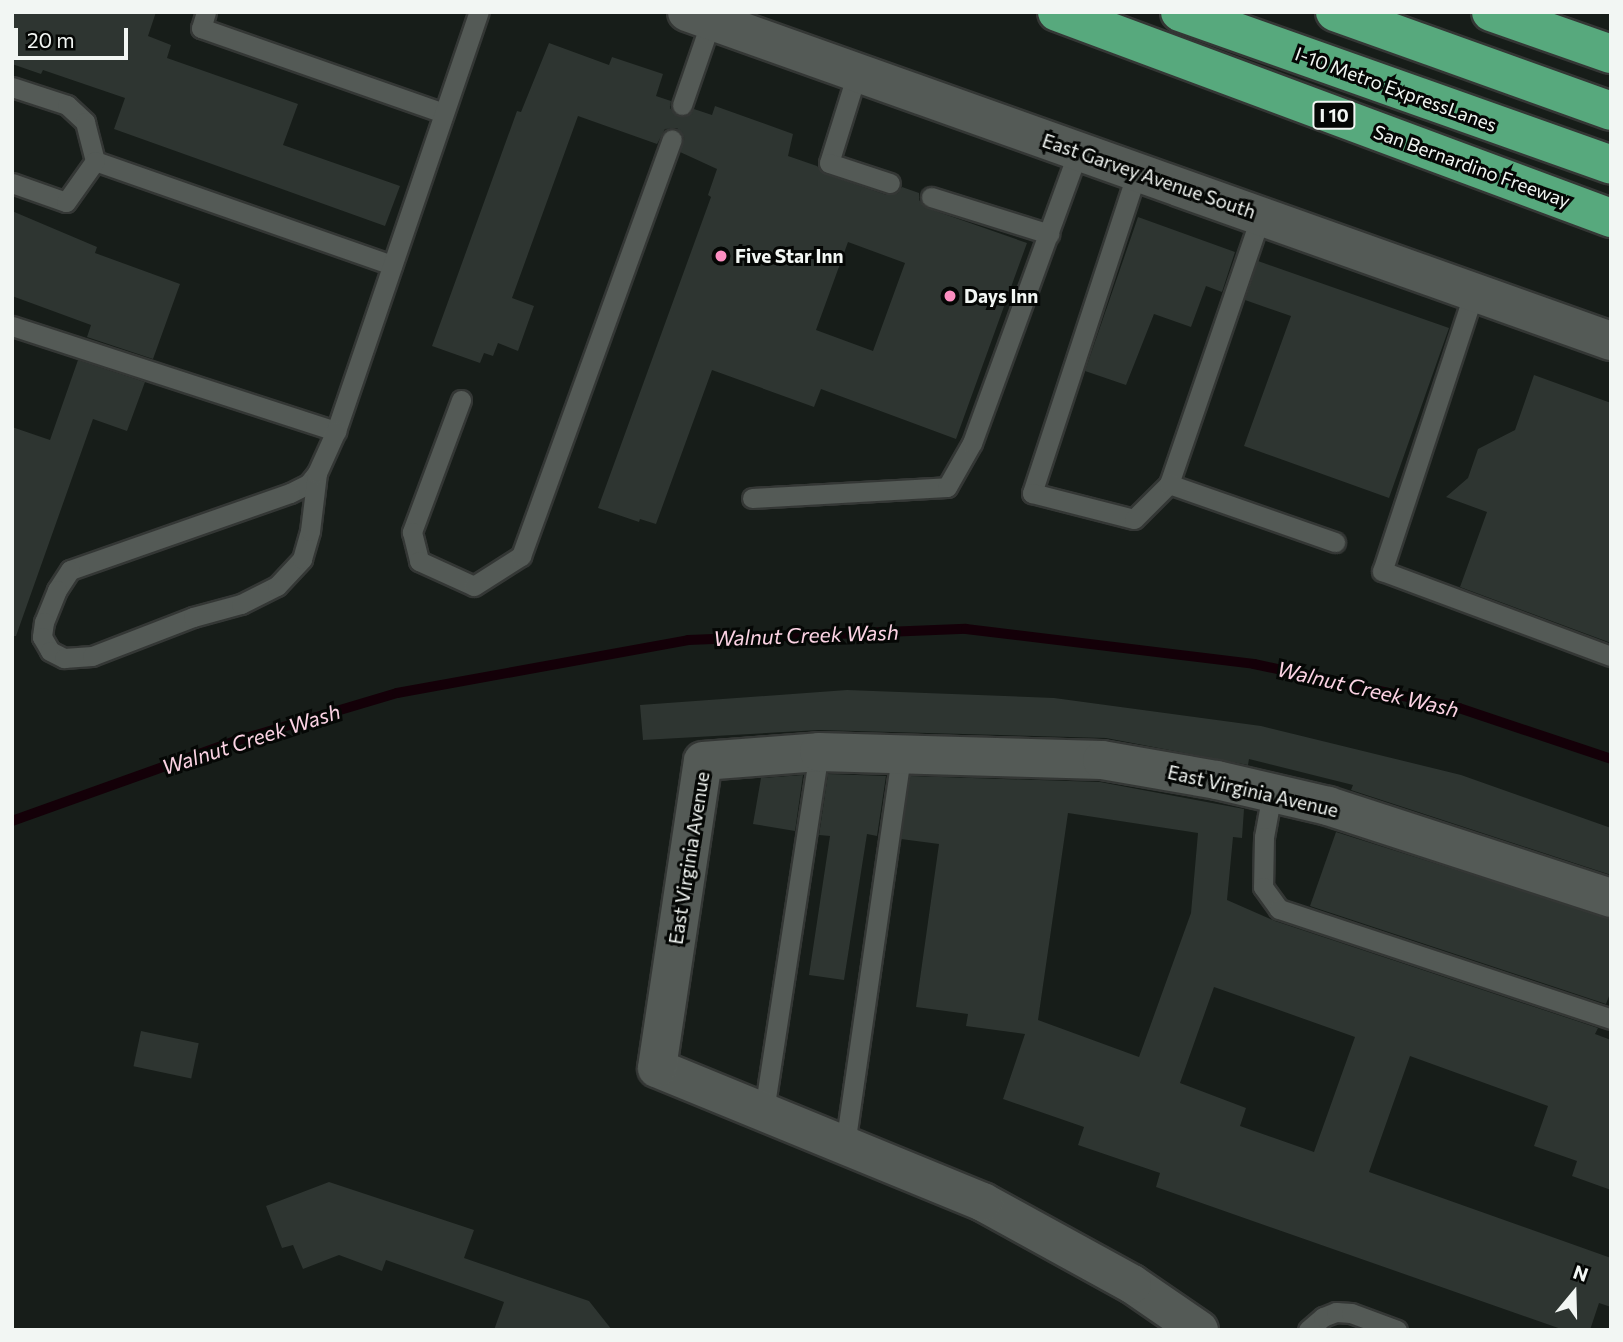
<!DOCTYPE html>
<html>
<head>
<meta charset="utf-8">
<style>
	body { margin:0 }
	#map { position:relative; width:1623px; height:1342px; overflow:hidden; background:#171d19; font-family:Commissioner,sans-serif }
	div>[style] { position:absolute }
	.stream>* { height:10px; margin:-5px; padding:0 5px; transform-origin:5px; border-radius:5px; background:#140008 }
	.building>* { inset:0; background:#2e3531; transform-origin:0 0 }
	.roads { filter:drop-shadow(2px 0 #343735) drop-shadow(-2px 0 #343735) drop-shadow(0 2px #343735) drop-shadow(0 -2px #343735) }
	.lane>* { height:19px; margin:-9.5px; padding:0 9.5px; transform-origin:9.5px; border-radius:9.5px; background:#545a56 }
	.street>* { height:38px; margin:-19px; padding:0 19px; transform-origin:19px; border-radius:19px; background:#545a56 }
	.secondary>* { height:38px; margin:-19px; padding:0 19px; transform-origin:19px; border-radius:19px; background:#545a56 }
	.highway>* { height:38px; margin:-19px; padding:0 19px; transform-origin:19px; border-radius:19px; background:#57a97d }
	.dots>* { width:19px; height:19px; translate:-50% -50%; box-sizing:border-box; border:4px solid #050705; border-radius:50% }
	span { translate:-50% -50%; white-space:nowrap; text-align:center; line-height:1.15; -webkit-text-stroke:6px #050705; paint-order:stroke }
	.shield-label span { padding:2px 5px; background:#050705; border:2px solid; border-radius:5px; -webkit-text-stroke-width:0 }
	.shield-label { font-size:18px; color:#f2f6f3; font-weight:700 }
	.street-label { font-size:19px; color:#f2f6f3 }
	.poi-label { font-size:19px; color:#f2f6f3; font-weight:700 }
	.left { translate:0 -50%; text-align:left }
	.water-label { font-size:21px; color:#fcd3e4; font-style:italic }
	.frame { position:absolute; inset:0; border:14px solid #f2f6f3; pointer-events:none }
	.north { position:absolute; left:1539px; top:1258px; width:70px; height:70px; -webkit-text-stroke:5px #050705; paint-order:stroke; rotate:19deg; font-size:19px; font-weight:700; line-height:28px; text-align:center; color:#f2f6f3 }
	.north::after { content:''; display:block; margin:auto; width:24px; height:32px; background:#f2f6f3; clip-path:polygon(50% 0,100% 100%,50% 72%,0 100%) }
	.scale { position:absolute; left:14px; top:28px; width:114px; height:32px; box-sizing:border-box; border:4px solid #f2f6f3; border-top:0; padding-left:9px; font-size:21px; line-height:24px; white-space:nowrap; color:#f2f6f3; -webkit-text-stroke:5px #050705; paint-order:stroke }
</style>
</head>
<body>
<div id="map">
	<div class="stream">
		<div style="left:12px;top:821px;width:238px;rotate:-19.7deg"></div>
		<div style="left:236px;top:741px;width:168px;rotate:-16.6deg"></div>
		<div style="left:397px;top:693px;width:296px;rotate:-10.3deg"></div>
		<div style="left:688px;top:640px;width:278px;rotate:-2.3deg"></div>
		<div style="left:966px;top:629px;width:290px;rotate:6.9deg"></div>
		<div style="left:1254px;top:664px;width:210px;rotate:12.1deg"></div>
		<div style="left:1459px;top:708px;width:160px;rotate:18.5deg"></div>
	</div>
	<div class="building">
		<div style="clip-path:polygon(12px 12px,156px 12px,148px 36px,171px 45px,167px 58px,298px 104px,283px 145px,400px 186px,385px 226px,114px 129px,125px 98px,43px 70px,41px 74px,12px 64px)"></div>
		<div style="clip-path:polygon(evenodd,549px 43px,609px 65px,612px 57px,663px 74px,656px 96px,671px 101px,670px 108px,677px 116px,685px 117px,694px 109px,712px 115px,715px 106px,793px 134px,788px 156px,817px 166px,825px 174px,887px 195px,898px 193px,902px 187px,919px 193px,919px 200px,927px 208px,1027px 243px,956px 439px,821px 389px,814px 407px,712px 370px,656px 524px,640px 519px,639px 522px,598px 508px,711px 197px,708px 195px,717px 169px,680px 152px,684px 138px,677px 128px,665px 129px,657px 144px,578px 116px,512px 298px,534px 306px,518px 351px,498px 343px,493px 356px,484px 353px,480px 363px,432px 346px,517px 111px,521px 112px,549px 43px,848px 242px,905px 263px,873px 351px,816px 330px,848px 242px)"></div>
		<div style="clip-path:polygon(12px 211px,97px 247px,95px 253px,180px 284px,153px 359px,87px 337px,91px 325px,12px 296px)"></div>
		<div style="clip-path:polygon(1138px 217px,1235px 252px,1222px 292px,1206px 286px,1191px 327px,1154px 314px,1126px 385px,1085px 371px)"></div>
		<div style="clip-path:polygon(1258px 261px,1449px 328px,1389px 498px,1244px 446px,1291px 316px,1245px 300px)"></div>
		<div style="clip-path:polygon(78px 360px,145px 382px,127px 431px,93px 419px,16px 636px,12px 636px,12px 427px,50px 440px)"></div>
		<div style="clip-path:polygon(1534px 375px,1611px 403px,1611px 643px,1460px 587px,1487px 512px,1446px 497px,1468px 478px,1478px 449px,1515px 430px)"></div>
		<div style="clip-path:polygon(847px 690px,1054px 698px,1261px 726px,1461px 775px,1611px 828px,1611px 875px,1351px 790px,1353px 785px,1249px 759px,1248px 765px,1106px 738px,819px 730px,643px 740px,640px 705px)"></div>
		<div style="clip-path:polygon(828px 774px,886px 776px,877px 836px,867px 834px,844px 980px,809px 975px,830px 836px,819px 835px)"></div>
		<div style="clip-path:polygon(803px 775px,795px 831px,753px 824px,761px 778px)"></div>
		<div style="clip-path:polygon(evenodd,910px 776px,1100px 782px,1244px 809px,1242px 838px,1233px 837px,1227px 900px,1275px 921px,1598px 1028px,1595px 1034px,1611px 1040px,1611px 1190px,1572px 1176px,1577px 1161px,1534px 1146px,1548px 1106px,1410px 1056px,1369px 1172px,1611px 1258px,1611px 1307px,1599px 1303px,1590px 1330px,1564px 1330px,1156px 1187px,1160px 1173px,1078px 1145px,1084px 1127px,1003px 1099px,1025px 1034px,966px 1026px,968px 1014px,916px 1007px,939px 844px,901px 839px,910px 776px,1068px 813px,1198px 833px,1191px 913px,1139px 1057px,1038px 1020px,1068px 813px,910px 776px,1214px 987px,1355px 1037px,1314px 1152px,1240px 1126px,1246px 1108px,1180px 1083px,1214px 987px)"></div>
		<div style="clip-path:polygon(1336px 832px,1611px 919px,1611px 991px,1606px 1004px,1310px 906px)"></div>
		<div style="left:141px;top:1031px;width:59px;height:36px;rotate:12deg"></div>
		<div style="clip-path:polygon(329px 1182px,474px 1230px,464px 1258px,589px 1301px,612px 1330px,494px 1330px,504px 1302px,386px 1260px,382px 1271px,339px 1255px,303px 1269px,293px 1245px,282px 1248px,266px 1206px)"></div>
	</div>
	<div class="roads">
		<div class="lane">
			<div style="left:206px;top:12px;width:17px;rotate:107deg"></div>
			<div style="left:201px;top:28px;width:257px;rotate:19.3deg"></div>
			<div style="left:857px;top:73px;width:94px;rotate:107.3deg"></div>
			<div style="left:829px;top:163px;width:64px;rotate:18.2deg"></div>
			<div style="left:12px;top:87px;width:58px;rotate:18.1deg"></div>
			<div style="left:67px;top:105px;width:25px;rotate:43deg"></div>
			<div style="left:85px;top:122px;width:40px;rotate:75.6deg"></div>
			<div style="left:95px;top:161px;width:315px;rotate:19.3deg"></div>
			<div style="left:682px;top:105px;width:89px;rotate:-71deg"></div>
			<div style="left:1137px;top:172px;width:338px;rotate:108.1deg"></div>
			<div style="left:1032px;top:493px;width:105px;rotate:14.3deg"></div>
			<div style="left:1134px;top:519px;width:49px;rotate:-45deg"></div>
			<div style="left:1169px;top:484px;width:284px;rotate:-71.1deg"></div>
			<div style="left:12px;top:183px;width:57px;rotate:19.4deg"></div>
			<div style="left:66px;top:202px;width:50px;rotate:-54.7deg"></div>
			<div style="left:931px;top:197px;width:124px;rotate:17.4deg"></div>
			<div style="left:1474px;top:292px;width:294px;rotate:108.2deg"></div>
			<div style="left:1382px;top:571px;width:244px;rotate:20.4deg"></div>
			<div style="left:12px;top:326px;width:341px;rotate:18deg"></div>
			<div style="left:336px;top:431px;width:443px;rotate:-71.2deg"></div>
			<div style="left:461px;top:400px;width:141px;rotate:110.4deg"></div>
			<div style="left:412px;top:532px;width:30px;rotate:76deg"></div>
			<div style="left:419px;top:561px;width:60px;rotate:24.4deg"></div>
			<div style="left:474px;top:586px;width:56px;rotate:-32.6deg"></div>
			<div style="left:521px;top:556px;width:443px;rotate:-70.1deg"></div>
			<div style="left:317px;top:473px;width:14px;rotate:129deg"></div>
			<div style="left:308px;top:484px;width:20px;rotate:153deg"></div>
			<div style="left:290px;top:493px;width:233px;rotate:160.7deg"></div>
			<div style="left:70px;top:570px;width:24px;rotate:123deg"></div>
			<div style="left:57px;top:590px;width:35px;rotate:112deg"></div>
			<div style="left:44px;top:622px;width:15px;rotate:98deg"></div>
			<div style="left:42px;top:637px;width:16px;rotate:60deg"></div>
			<div style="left:50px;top:651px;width:16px;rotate:27deg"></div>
			<div style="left:64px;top:658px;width:28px;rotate:-4deg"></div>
			<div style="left:92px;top:656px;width:108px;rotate:-21.1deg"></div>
			<div style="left:193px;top:617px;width:50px;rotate:-15.2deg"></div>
			<div style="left:241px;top:604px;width:40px;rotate:-26.6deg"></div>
			<div style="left:277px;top:586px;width:37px;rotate:-47deg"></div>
			<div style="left:302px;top:559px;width:29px;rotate:-74deg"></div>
			<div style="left:310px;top:531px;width:58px;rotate:-83.1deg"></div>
			<div style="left:317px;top:473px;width:46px;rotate:-65.7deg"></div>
			<div style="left:1169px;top:484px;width:176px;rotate:19.3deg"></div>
			<div style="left:752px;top:498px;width:195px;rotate:-3.2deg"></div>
			<div style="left:947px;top:487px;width:51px;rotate:-60.4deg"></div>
			<div style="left:972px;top:443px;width:311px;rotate:-70deg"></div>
			<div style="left:1272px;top:793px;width:45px;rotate:100.3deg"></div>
			<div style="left:1264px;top:837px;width:50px;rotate:91.1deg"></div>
			<div style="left:1263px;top:887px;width:27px;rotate:54deg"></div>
			<div style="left:1279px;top:909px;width:350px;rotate:18.3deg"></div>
			<div style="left:764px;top:1111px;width:363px;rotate:-81.3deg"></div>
			<div style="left:845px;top:1145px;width:395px;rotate:-81.8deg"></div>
			<div style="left:1308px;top:1330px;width:20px;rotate:-41deg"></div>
			<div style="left:1323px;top:1317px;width:14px;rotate:-21deg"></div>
			<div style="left:1336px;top:1312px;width:15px;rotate:4deg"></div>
			<div style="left:1351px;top:1313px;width:49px;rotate:20.3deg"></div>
		</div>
		<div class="street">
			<div style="left:1199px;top:1330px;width:81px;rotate:-145.5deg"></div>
			<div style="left:1132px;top:1284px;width:170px;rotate:-151.2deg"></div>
			<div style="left:983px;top:1202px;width:352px;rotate:-157.7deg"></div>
			<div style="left:657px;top:1068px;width:310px;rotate:-81.5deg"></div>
			<div style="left:703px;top:761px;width:116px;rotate:-4.4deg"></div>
			<div style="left:819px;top:752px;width:283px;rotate:1.6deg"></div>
			<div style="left:1102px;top:760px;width:117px;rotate:9.9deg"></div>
			<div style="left:1217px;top:780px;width:114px;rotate:13.2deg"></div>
			<div style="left:1328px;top:806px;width:298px;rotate:18deg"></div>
		</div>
		<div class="secondary">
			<div style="left:687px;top:12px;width:981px;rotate:19.6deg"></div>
		</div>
		<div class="highway">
			<div style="left:1057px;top:12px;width:591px;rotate:20.4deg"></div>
			<div style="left:1180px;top:12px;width:457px;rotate:19.5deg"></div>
			<div style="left:1335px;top:12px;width:293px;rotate:19.7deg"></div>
			<div style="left:1491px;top:12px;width:127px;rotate:19.3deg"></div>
		</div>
	</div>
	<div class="dots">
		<div style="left:721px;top:256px;background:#fc8fc1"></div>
		<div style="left:950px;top:296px;background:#fc8fc1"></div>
	</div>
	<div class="shield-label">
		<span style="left:1334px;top:115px">I 10</span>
	</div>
	<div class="street-label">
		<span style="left:1396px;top:89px;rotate:20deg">I-10 Metro ExpressLanes</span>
		<span style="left:1472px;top:166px;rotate:20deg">San Bernardino Freeway</span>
		<span style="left:1149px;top:176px;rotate:19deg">East Garvey Avenue South</span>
		<span style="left:1253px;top:791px;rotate:13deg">East Virginia Avenue</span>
		<span style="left:689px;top:858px;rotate:-81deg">East Virginia Avenue</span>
	</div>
	<div class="poi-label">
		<span class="left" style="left:735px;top:256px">Five Star Inn</span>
		<span class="left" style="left:964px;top:296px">Days Inn</span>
	</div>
	<div class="water-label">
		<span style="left:806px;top:635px;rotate:-2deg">Walnut Creek Wash</span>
		<span style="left:1368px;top:689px;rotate:13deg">Walnut Creek Wash</span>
		<span style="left:251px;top:739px;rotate:-18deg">Walnut Creek Wash</span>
	</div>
	<div class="frame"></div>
	<div class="north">N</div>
	<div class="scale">20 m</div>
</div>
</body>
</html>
